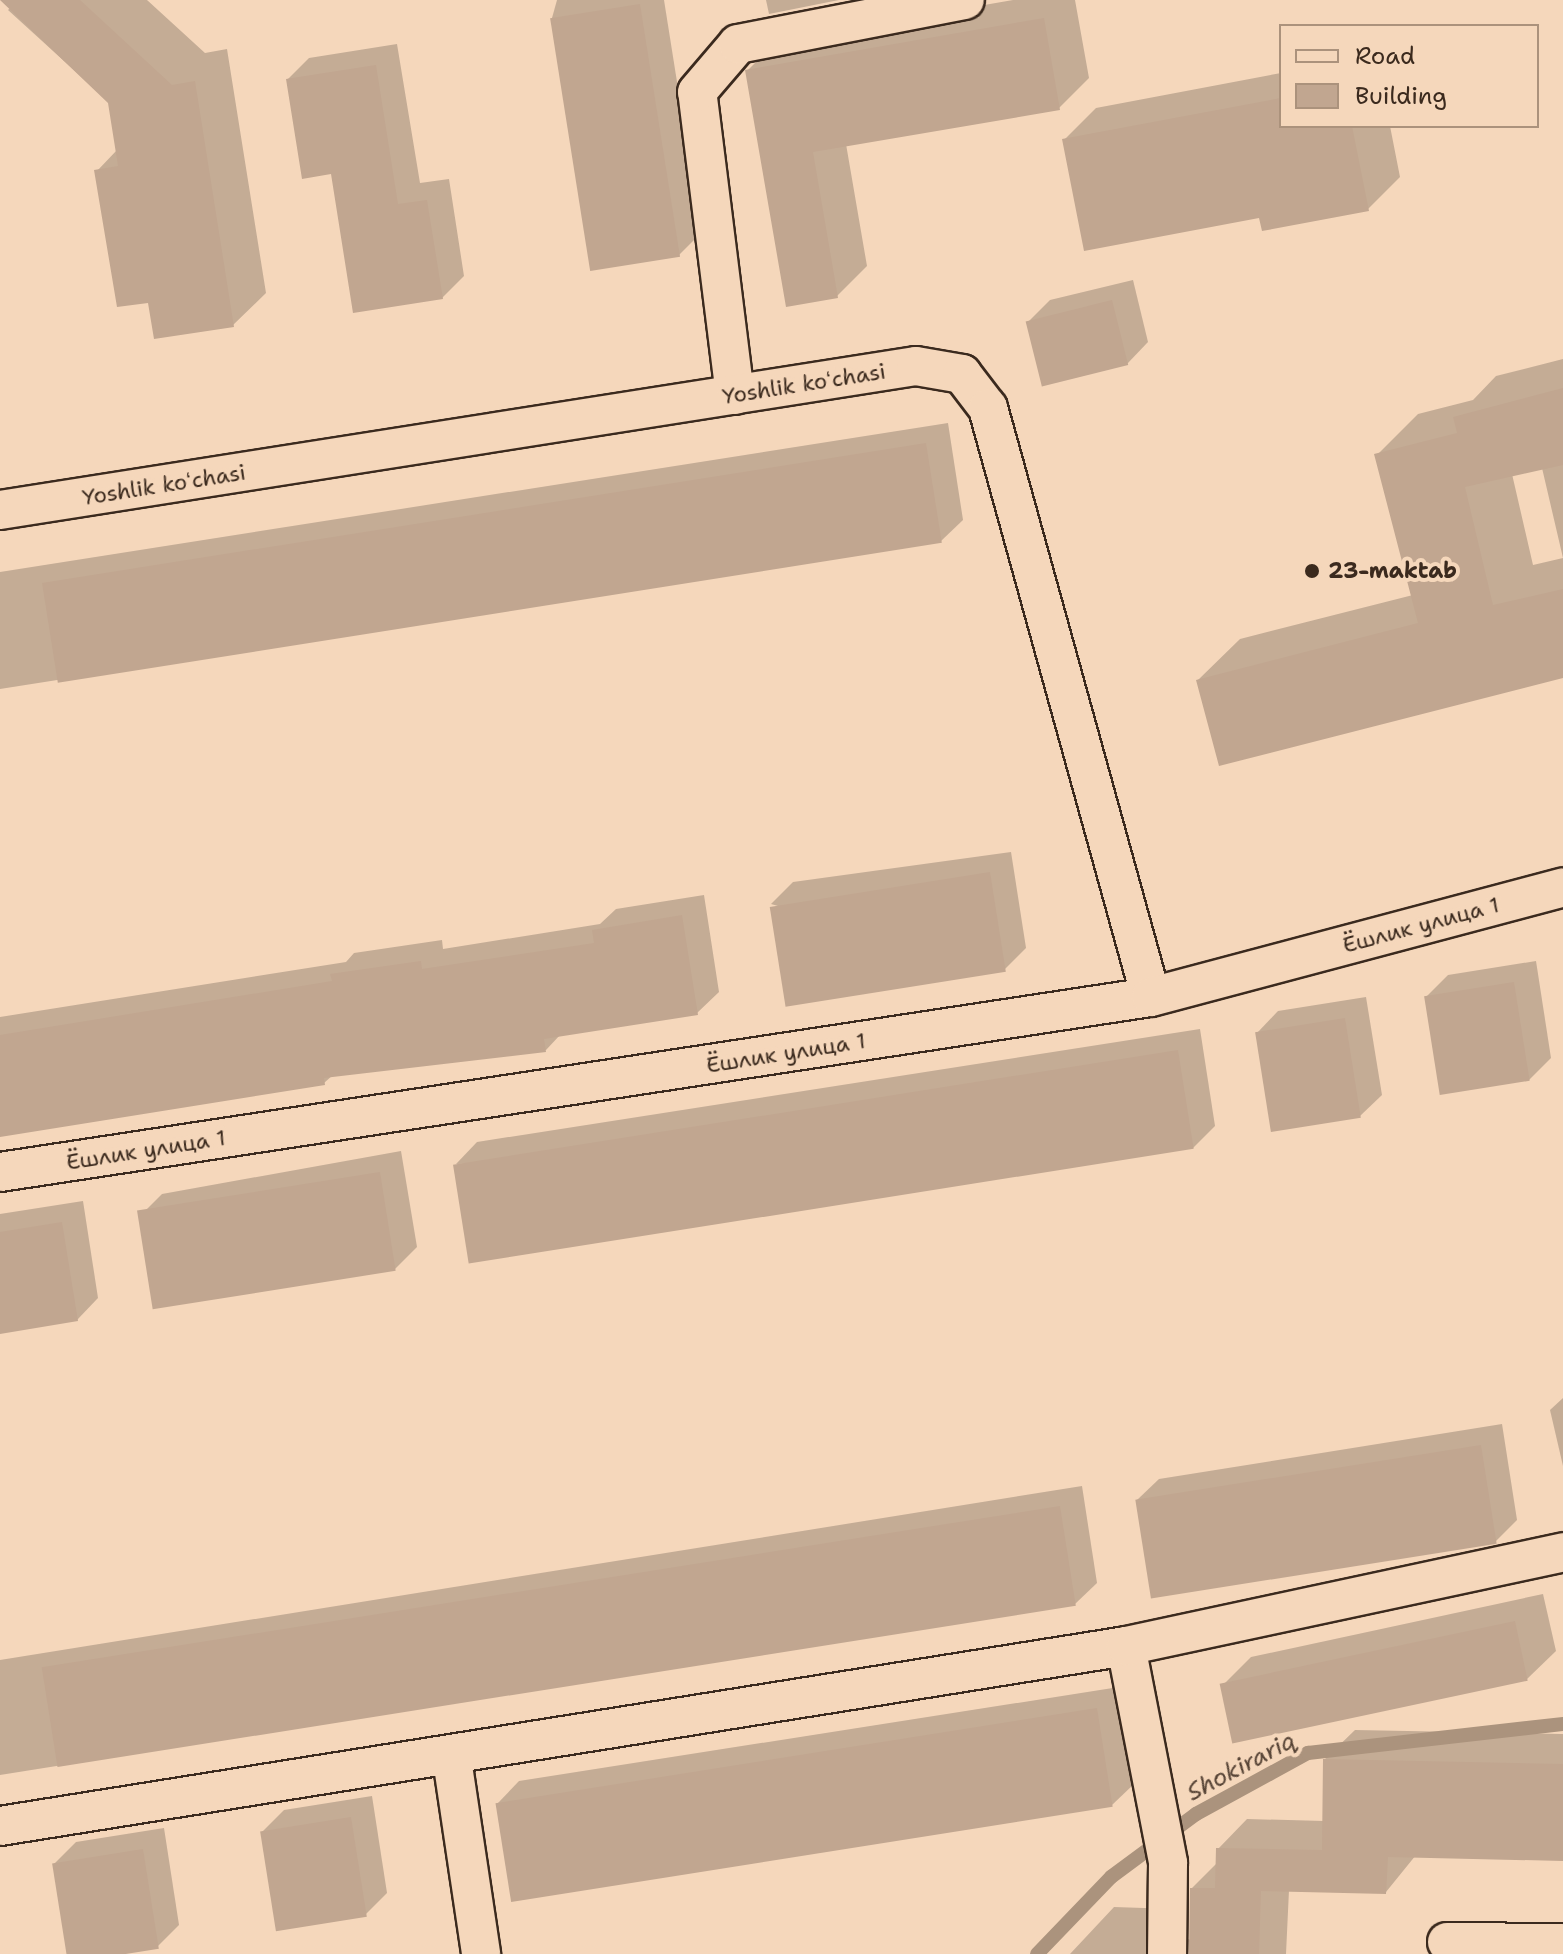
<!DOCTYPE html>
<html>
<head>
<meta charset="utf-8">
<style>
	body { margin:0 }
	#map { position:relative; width:1563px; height:1954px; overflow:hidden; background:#f5d7bb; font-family:"Shantell Sans",sans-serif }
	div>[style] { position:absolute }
	.shadow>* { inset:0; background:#0003 }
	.stream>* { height:14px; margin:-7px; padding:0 7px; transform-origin:7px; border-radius:7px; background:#ab937d }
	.building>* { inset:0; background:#c1a690; transform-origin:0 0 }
	.roads { filter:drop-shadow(2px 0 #3b2a1e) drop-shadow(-2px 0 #3b2a1e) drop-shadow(0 2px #3b2a1e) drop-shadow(0 -2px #3b2a1e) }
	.minor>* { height:38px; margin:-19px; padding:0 19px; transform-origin:19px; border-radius:19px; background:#f5d7bb }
	.dots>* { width:22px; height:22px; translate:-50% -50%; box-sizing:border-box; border:4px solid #f5d7bb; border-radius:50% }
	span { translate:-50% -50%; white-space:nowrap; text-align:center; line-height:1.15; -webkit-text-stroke:8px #f5d7bb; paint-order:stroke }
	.street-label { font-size:22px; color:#3b2a1e }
	.poi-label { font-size:22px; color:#3b2a1e; font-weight:700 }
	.left { translate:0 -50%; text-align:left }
	.water-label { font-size:24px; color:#574436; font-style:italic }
	.legend { position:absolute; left:1279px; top:24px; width:260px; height:104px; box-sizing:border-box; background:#f5d7bb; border:2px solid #ab927c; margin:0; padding:10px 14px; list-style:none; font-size:24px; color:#3b2a1e }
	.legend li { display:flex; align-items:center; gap:16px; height:40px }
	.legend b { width:40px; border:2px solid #ab927c }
</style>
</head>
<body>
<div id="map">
	<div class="shadow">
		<div style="clip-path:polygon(18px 0,147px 0,205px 53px,227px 49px,266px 293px,233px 325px,149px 301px,97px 171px,117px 150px,109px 102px,8px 10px)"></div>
		<div style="clip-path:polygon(557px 0,664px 0,701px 233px,679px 255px,552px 18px)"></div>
		<div style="clip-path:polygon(766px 0,839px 0,769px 14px)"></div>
		<div style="clip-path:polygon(1013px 0,1075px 0,1089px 78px,1059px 108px,846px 144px,867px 266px,837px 296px,747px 71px,777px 41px)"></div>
		<div style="clip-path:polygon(397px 44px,420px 183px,449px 179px,464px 276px,442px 298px,333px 172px,288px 79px,309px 58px)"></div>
		<div style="clip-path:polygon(1281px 73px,1281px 126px,1390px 126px,1400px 177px,1368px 209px,1261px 216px,1064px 140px,1096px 108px)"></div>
		<div style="clip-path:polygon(1133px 280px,1148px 342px,1127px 364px,1028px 322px,1050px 300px)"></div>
		<div style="clip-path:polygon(evenodd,1563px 359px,1563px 676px,1198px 680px,1240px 639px,1413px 595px,1377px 455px,1418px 414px,1473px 400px,1496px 376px,1563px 359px,1542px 468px,1563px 558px,1533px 565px,1512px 474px,1542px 468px)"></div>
		<div style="clip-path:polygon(948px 423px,963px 520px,941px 541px,0 689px,0 572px)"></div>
		<div style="clip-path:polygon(1011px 852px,1026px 948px,1004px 970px,771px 904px,793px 882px)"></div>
		<div style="clip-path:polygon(704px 895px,719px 992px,697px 1013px,561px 1034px,546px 1050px,333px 1075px,324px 1083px,0 1134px,0 1017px,346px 962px,354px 953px,442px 940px,443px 949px,600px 924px,616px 909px)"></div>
		<div style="clip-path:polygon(1536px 961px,1551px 1058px,1529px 1080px,1426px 997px,1448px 975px)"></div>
		<div style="clip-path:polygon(1366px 997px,1382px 1095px,1360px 1116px,1257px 1033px,1278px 1011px)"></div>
		<div style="clip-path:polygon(1200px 1029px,1215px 1126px,1193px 1148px,456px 1164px,477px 1142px)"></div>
		<div style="clip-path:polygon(401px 1151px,417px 1247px,395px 1269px,140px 1216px,162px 1194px)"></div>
		<div style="clip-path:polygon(83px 1201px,98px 1298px,77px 1320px,0 1332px,0 1214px)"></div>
		<div style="clip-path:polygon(1563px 1398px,1563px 1466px,1550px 1410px)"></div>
		<div style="clip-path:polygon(1502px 1424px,1517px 1520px,1495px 1542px,1137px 1500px,1159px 1479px)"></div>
		<div style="clip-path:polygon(1082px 1486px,1097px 1583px,1075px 1604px,0 1775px,0 1660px)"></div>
		<div style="clip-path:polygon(1543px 1594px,1556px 1651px,1527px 1679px,1222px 1686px,1251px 1657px)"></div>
		<div style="clip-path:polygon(1119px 1687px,1134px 1784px,1112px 1805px,498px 1803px,519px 1781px)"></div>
		<div style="clip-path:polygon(1355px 1730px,1563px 1734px,1563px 1859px,1416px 1855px,1386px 1892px,1289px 1890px,1286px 1954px,1070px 1954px,1114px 1907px,1174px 1909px,1177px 1936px,1191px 1940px,1192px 1888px,1217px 1863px,1218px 1849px,1247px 1819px,1324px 1821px,1325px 1759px)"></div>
		<div style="clip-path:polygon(372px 1796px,387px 1893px,365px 1915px,262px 1832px,284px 1810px)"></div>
		<div style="clip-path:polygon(164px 1828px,179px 1925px,157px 1947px,68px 1954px,54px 1864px,76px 1842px)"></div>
	</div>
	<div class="stream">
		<div style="left:1037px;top:1954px;width:107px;rotate:-46.1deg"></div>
		<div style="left:1111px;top:1877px;width:106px;rotate:-36.5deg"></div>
		<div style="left:1196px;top:1814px;width:128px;rotate:-28.6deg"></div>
		<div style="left:1308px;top:1753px;width:257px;rotate:-6.5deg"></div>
	</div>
	<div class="building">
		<div style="clip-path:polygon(0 0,80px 0,172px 85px,195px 81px,234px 327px,154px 339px,148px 303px,117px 307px,94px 170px,118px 166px,108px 103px)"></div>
		<div style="left:640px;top:4px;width:256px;height:91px;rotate:81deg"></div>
		<div style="clip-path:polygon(1044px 18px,1060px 110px,813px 152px,838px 298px,786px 307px,745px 70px)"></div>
		<div style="clip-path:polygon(376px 65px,398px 204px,427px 200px,443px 299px,353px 313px,331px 174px,302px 179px,286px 79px)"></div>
		<div style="clip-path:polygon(1281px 98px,1281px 126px,1352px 126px,1369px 211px,1262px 231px,1259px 218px,1084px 251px,1062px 139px)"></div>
		<div style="left:1112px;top:300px;width:67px;height:89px;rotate:76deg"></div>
		<div style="clip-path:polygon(1563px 388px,1563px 465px,1465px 487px,1493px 605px,1563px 589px,1563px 678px,1219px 766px,1196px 680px,1418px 623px,1374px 454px,1457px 433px,1453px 417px)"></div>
		<div style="left:926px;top:443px;width:101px;height:895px;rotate:81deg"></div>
		<div style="left:990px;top:872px;width:101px;height:223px;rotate:81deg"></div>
		<div style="clip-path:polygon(682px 915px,698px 1015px,544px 1039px,546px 1052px,324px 1078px,325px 1085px,0 1137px,0 1035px,332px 981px,330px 974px,421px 961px,422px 969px,594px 943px,592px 930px)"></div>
		<div style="left:1514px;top:982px;width:100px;height:91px;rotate:81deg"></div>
		<div style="left:1345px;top:1018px;width:101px;height:91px;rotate:81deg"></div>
		<div style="left:1178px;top:1050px;width:100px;height:734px;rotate:81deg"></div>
		<div style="left:380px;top:1172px;width:100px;height:246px;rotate:81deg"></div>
		<div style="clip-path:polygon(62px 1222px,78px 1321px,0 1334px,0 1232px)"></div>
		<div style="left:1481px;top:1445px;width:100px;height:350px;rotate:81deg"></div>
		<div style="left:1060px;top:1506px;width:101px;height:1031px;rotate:81deg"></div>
		<div style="left:1515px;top:1621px;width:61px;height:302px;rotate:78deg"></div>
		<div style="left:1097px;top:1708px;width:100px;height:609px;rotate:81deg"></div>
		<div style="clip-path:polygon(1323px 1759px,1563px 1764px,1563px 1861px,1388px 1857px,1386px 1894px,1261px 1891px,1259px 1954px,1189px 1954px,1190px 1888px,1215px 1888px,1216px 1848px,1322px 1850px)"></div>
		<div style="left:351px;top:1817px;width:101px;height:92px;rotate:81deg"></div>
		<div style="left:143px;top:1849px;width:101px;height:92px;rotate:81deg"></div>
	</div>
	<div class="roads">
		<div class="minor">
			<div style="left:735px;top:395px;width:305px;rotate:-97.1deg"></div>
			<div style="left:697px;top:92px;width:63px;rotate:-49.5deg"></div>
			<div style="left:738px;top:44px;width:231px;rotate:-11deg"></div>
			<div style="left:0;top:510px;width:927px;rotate:-8.93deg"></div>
			<div style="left:916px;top:366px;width:47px;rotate:9.9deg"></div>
			<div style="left:962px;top:374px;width:43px;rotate:52.6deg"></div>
			<div style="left:988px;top:408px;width:611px;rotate:74.53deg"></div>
			<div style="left:0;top:1172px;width:1164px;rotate:-8.65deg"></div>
			<div style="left:1151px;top:997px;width:426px;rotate:-14.9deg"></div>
			<div style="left:1126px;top:1646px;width:221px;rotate:79deg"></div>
			<div style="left:1168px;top:1863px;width:91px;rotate:90.6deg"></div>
			<div style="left:452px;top:1759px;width:197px;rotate:81.5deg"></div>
			<div style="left:0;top:1826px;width:1140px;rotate:-9.08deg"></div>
			<div style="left:1126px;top:1646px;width:447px;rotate:-12.1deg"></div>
			<div style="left:1447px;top:1942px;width:115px;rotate:0.5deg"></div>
		</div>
	</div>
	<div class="dots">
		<div style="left:1312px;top:571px;background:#3b2a1e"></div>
	</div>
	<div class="street-label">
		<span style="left:804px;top:384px;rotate:-9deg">Yoshlik koʻchasi</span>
		<span style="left:164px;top:485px;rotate:-9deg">Yoshlik koʻchasi</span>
		<span style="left:1421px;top:925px;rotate:-15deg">Ёшлик улица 1</span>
		<span style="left:786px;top:1053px;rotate:-9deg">Ёшлик улица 1</span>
		<span style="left:146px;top:1150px;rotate:-9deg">Ёшлик улица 1</span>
	</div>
	<div class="poi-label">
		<span class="left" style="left:1328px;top:571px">23-maktab</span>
	</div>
	<div class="water-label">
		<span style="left:1241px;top:1767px;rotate:-28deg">Shokirariq</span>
	</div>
	<ul class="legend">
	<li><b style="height:10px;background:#f5d7bb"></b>Road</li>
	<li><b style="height:22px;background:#c1a690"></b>Building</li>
	</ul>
</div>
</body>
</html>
